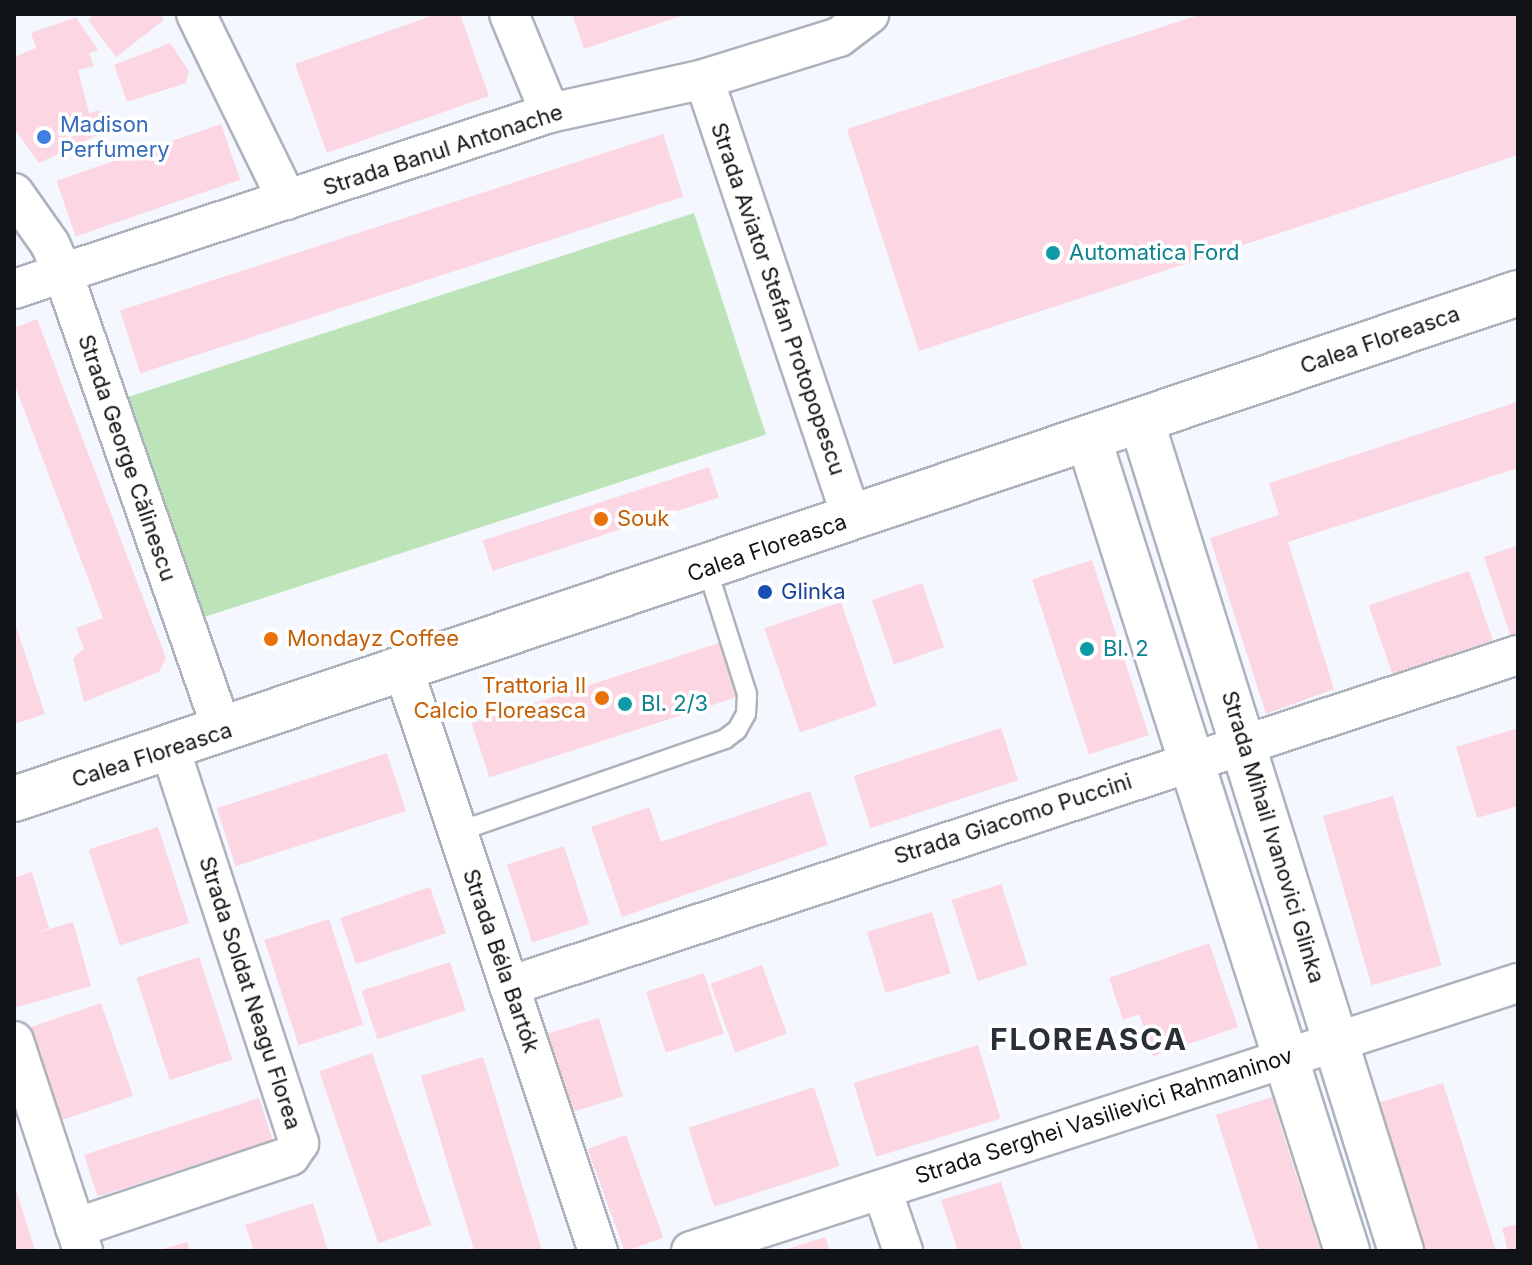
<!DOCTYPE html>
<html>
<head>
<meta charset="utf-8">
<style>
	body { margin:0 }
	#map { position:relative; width:1532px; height:1265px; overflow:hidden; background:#f4f8fe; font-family:Inter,sans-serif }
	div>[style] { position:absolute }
	.green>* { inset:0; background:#bde4b9; transform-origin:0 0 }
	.building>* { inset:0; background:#fcd6e2; transform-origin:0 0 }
	.roads { filter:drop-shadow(2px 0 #adb3bd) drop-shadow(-2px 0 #adb3bd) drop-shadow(0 2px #adb3bd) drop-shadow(0 -2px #adb3bd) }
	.service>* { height:18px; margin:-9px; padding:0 9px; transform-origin:9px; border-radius:9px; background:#fff }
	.minor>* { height:38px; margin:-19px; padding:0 19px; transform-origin:19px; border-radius:19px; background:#fff }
	.tertiary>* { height:44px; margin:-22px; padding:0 22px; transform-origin:22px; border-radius:22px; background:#fff }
	.dots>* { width:22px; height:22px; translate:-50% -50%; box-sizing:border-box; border:4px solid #fff; border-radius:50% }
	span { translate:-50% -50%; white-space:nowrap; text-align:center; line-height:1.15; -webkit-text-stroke:7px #fff; paint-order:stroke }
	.shop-label { font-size:22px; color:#366cbe }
	.left { translate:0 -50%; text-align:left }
	.street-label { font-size:22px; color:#111417 }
	.culture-label { font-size:22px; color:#0d838f }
	.food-label { font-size:22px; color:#c56008 }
	.right { translate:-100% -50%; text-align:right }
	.transit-label { font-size:22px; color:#164399 }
	.district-label { font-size:30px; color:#2b3038; font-weight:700; letter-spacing:2px }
	.frame { position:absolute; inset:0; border:16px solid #111417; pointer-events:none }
</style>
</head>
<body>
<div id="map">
	<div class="green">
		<div style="left:694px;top:213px;width:233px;height:617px;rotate:72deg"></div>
	</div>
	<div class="building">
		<div style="clip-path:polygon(95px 14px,160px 14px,164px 20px,116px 57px,88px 20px)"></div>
		<div style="clip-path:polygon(437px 14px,460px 14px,489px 96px,327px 153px,295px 64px)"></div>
		<div style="clip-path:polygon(572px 14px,684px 14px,684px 15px,584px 49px)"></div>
		<div style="clip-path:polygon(1202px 14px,1518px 14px,1518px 155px,919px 351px,847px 129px)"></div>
		<div style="clip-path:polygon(76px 17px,98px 50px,89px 53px,94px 66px,78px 70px,89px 113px,100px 110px,104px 132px,39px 163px,14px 128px,14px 57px,36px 48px,31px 33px)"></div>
		<div style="clip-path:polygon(170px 43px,189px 71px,186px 83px,127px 102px,114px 65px)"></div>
		<div style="left:221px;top:124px;width:59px;height:174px;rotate:71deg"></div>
		<div style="left:663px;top:134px;width:66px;height:571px;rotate:72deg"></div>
		<div style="clip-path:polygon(37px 319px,166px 658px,159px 672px,84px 702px,73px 658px,84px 649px,76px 628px,103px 618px,14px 383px,14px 328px)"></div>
		<div style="clip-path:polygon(1517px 402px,1518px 468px,1288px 542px,1334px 689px,1266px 714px,1210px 538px,1279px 515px,1269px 483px)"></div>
		<div style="left:709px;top:467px;width:32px;height:238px;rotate:72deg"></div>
		<div style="clip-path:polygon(1518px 545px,1518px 648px,1515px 649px,1484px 557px)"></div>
		<div style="left:1092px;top:560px;width:184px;height:63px;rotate:72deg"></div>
		<div style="left:1469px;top:571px;width:83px;height:106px;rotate:71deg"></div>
		<div style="left:922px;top:583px;width:68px;height:53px;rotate:71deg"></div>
		<div style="left:841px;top:602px;width:110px;height:81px;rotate:71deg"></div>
		<div style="clip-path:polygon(14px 620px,45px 714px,14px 724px)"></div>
		<div style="left:719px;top:643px;width:57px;height:260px;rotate:72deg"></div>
		<div style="left:1001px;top:728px;width:55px;height:155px;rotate:72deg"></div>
		<div style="clip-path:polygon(1518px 728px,1518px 806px,1477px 818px,1456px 747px)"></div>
		<div style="left:387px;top:753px;width:61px;height:179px;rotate:72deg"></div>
		<div style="clip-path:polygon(810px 791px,828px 845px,622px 917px,591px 827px,649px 807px,661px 842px)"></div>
		<div style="left:1393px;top:796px;width:176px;height:73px;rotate:74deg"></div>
		<div style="left:158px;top:827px;width:101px;height:73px;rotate:72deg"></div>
		<div style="left:564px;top:846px;width:82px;height:60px;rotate:72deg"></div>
		<div style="clip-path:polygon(32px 872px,49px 928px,29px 935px,73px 922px,91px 986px,14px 1008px,14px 878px)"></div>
		<div style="left:1001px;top:884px;width:85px;height:52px;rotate:72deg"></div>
		<div style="left:430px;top:887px;width:49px;height:95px;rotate:71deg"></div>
		<div style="left:932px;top:912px;width:64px;height:68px;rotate:73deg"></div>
		<div style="left:329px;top:919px;width:111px;height:68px;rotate:72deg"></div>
		<div style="clip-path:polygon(1209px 943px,1238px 1027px,1154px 1056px,1139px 1014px,1123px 1020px,1109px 978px)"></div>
		<div style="left:199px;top:957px;width:108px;height:66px;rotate:72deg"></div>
		<div style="left:450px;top:962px;width:51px;height:93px;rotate:72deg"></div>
		<div style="left:762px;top:965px;width:73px;height:55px;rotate:70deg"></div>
		<div style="left:704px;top:973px;width:64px;height:61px;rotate:72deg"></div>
		<div style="left:101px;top:1003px;width:98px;height:81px;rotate:71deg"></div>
		<div style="left:599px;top:1018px;width:82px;height:54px;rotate:73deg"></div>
		<div style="left:978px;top:1045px;width:77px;height:130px;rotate:73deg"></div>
		<div style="left:372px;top:1053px;width:182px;height:56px;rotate:71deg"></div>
		<div style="left:483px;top:1057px;width:203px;height:65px;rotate:73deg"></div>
		<div style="clip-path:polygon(1443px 1083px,1496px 1251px,1416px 1251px,1371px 1105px)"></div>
		<div style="left:814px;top:1087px;width:83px;height:132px;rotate:72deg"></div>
		<div style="clip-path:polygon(1272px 1097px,1283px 1134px,1321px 1251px,1259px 1251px,1216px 1115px)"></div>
		<div style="left:259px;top:1098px;width:44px;height:184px;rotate:72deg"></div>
		<div style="left:626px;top:1135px;width:109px;height:41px;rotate:70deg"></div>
		<div style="clip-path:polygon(1001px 1182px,1023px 1251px,958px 1251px,941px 1200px)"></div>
		<div style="clip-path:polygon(14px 1186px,15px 1186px,35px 1251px,14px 1251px)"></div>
		<div style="clip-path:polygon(313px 1203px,328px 1251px,254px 1251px,245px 1225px)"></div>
		<div style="clip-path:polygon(1518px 1224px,1518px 1251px,1508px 1251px,1502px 1228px)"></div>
		<div style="clip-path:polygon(825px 1237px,830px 1251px,784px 1251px,784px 1250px)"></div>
		<div style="clip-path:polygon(187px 1242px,190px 1251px,160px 1251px,160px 1250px)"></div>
	</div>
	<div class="roads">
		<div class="service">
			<div style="left:457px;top:832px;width:284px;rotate:-19.1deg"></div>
			<div style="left:725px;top:739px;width:15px;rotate:-37deg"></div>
			<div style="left:737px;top:730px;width:18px;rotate:-61deg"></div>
			<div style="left:746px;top:714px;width:20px;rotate:-87deg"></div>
			<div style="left:747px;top:694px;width:132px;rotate:-107.6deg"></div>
		</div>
		<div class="minor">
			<div style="left:196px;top:14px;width:207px;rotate:63.9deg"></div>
			<div style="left:509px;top:14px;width:107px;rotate:67.5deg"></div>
			<div style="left:704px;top:79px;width:464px;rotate:71.4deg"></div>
			<div style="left:14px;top:193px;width:62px;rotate:54.8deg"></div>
			<div style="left:50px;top:244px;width:32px;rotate:66deg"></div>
			<div style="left:63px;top:273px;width:486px;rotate:70.8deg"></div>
			<div style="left:14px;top:289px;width:564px;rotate:-18.18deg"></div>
			<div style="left:550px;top:113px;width:158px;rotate:-12.4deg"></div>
			<div style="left:704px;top:79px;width:141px;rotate:-17.3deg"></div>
			<div style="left:839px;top:37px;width:38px;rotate:-37deg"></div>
			<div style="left:404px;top:671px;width:612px;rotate:71.51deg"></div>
			<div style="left:509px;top:986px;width:1062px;rotate:-18.16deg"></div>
			<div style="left:14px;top:1041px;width:221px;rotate:71.8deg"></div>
			<div style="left:882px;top:1190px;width:65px;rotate:71deg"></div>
			<div style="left:75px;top:1228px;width:227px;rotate:-18.5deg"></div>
			<div style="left:290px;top:1156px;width:16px;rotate:-55deg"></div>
			<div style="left:299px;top:1143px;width:415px;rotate:-108.1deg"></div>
			<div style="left:691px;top:1251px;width:869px;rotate:-17.96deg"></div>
		</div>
		<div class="tertiary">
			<div style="left:1142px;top:423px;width:868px;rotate:72.63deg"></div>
			<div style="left:1089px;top:440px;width:851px;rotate:72.35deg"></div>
			<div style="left:14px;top:799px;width:1587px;rotate:-18.59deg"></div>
		</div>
	</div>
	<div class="dots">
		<div style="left:44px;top:137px;background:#3f7fe0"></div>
		<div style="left:1053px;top:253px;background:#0f9aa8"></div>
		<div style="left:601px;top:519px;background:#e8710a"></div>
		<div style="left:765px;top:592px;background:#1a4fb4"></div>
		<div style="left:271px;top:639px;background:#e8710a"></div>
		<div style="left:1087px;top:649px;background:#0f9aa8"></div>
		<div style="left:602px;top:698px;background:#e8710a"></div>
		<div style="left:625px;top:704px;background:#0f9aa8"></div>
	</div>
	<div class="shop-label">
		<span class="left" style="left:60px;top:137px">Madison<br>Perfumery</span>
	</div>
	<div class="street-label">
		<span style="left:443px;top:150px;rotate:-18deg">Strada Banul Antonache</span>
		<span style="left:778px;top:299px;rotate:71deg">Strada Aviator Stefan Protopopescu</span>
		<span style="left:1380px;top:340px;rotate:-19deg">Calea Floreasca</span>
		<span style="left:127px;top:458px;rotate:71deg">Strada George Călinescu</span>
		<span style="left:767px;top:548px;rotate:-19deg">Calea Floreasca</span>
		<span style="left:152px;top:755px;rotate:-18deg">Calea Floreasca</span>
		<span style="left:1013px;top:819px;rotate:-18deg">Strada Giacomo Puccini</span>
		<span style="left:1273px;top:837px;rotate:73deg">Strada Mihail Ivanovici Glinka</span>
		<span style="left:501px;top:961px;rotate:71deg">Strada Béla Bartók</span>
		<span style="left:250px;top:993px;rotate:72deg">Strada Soldat Neagu Florea</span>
		<span style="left:1104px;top:1116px;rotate:-18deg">Strada Serghei Vasilievici Rahmaninov</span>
	</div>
	<div class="culture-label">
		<span class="left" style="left:1069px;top:253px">Automatica Ford</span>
		<span class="left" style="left:1103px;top:649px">Bl. 2</span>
		<span class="left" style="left:641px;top:704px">Bl. 2/3</span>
	</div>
	<div class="food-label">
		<span class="left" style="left:617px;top:519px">Souk</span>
		<span class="left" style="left:287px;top:639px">Mondayz Coffee</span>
		<span class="right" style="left:586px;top:698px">Trattoria Il<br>Calcio Floreasca</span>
	</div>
	<div class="transit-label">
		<span class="left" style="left:781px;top:592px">Glinka</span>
	</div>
	<div class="district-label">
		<span style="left:1089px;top:1039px">FLOREASCA</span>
	</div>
	<div class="frame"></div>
</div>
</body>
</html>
